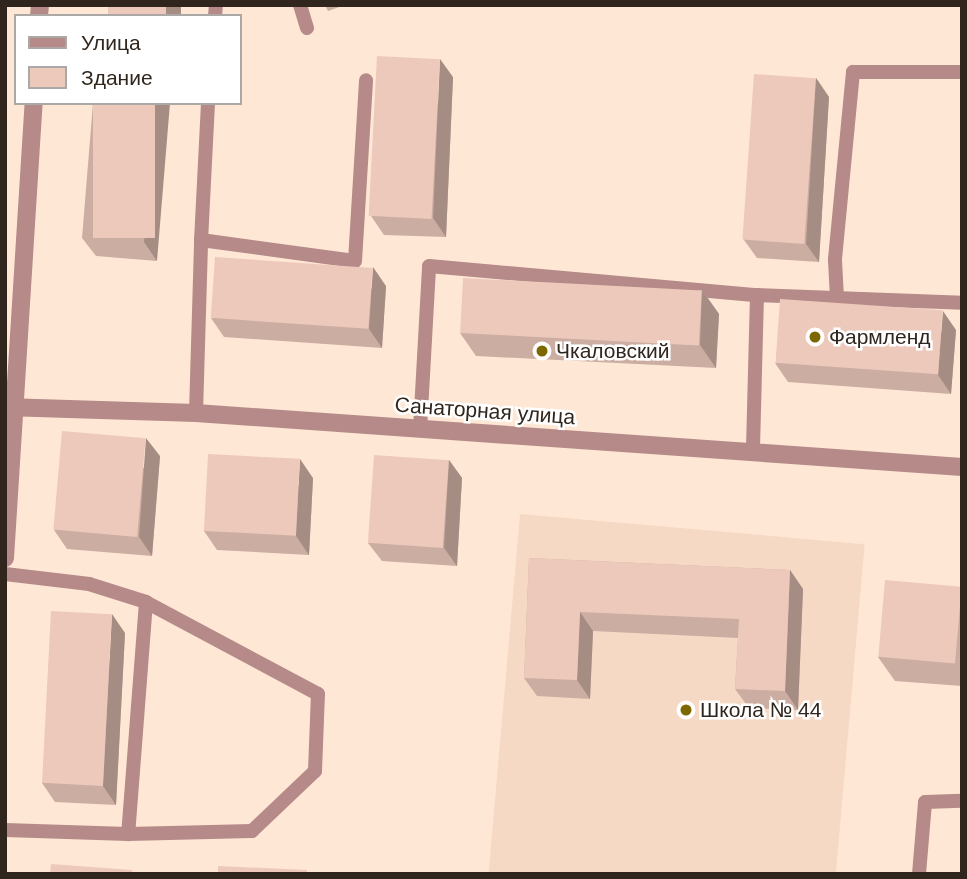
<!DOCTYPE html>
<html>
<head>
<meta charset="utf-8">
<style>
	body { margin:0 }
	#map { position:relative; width:967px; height:879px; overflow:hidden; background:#ffe7d5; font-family:Helvetica,sans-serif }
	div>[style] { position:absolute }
	.built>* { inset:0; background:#f6d9c4; transform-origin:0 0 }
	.lane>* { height:14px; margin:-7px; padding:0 7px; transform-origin:7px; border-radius:7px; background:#b58a88 }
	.street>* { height:18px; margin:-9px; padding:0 9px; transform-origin:9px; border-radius:9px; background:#b58a88 }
	.wall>* { inset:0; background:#ccada2 }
	.shaded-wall>* { inset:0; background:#a68d84; transform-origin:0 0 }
	.building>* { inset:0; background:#edc9bc; transform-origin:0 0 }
	.dots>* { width:19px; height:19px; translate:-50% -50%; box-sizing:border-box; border:4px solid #fff; border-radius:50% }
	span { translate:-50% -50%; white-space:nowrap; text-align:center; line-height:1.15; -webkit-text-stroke:5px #fff; paint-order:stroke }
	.poi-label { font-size:21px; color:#30261d }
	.left { translate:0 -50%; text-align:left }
	.street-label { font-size:21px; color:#30261d }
	.frame { position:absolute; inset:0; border:7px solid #30261d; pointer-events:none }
	.legend { position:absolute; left:14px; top:14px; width:228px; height:91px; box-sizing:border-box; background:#fff; border:2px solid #aca8a5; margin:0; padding:9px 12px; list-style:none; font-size:21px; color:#30261d }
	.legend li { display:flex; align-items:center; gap:14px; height:35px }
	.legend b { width:35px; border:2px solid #aca8a5 }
</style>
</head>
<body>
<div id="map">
	<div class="built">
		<div style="left:520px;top:514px;width:346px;height:360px;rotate:5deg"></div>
	</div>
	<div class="lane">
		<div style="left:300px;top:5px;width:24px;rotate:73deg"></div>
		<div style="left:215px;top:16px;width:11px;rotate:-85deg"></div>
		<div style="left:208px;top:103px;width:137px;rotate:92.9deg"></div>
		<div style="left:201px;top:240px;width:155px;rotate:7.8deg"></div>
		<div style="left:355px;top:261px;width:181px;rotate:-86.5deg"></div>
		<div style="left:757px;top:295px;width:205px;rotate:2.2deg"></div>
		<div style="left:837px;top:298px;width:39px;rotate:-93deg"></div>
		<div style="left:835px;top:259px;width:188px;rotate:-84.5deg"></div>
		<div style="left:853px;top:72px;width:109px"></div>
		<div style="left:196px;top:413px;width:173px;rotate:-88.3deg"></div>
		<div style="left:420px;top:429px;width:163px;rotate:-86.8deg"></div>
		<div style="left:429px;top:266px;width:329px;rotate:5.1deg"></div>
		<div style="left:757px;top:295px;width:157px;rotate:91.5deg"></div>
		<div style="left:5px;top:574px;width:85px;rotate:6.8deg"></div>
		<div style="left:89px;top:584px;width:60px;rotate:17.5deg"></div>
		<div style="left:146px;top:602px;width:233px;rotate:94.4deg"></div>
		<div style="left:128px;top:834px;width:123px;rotate:-178.1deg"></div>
		<div style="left:128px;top:834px;width:124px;rotate:-1.4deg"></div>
		<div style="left:252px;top:831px;width:87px;rotate:-43.6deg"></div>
		<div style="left:315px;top:771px;width:77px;rotate:-87.8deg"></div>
		<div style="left:318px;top:694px;width:195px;rotate:-151.9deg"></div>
		<div style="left:919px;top:874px;width:72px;rotate:-85.2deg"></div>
		<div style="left:925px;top:802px;width:37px;rotate:-2deg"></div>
	</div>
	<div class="street">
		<div style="left:39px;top:16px;width:11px;rotate:-85deg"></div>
		<div style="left:5px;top:407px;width:191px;rotate:1.8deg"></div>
		<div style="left:196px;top:413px;width:768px;rotate:4.03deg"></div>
		<div style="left:5px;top:558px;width:456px;rotate:-86.4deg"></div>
	</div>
	<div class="wall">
		<div style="clip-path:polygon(325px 5px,345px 5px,328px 11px)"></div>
		<div style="clip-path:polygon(453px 77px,446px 237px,384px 235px,371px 216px)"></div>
		<div style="clip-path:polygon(816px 78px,829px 97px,819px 262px,757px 258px,744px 240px)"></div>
		<div style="clip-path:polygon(93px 103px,157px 261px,96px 256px,82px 238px)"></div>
		<div style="clip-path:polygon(386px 286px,382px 348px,224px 337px,211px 318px)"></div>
		<div style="clip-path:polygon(702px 290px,719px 314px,716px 368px,476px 356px,460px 333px)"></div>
		<div style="clip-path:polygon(956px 330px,951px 394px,788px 382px,775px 363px)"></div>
		<div style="clip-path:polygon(160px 456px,152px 556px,67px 549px,54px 530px)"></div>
		<div style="clip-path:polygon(449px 460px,462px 478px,457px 566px,382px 561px,368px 543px)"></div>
		<div style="clip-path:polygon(313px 478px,309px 555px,217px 550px,204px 531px)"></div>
		<div style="clip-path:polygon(529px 558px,790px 570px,803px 589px,798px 710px,749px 708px,735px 689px,738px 638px,593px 631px,590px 699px,537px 696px,524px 678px)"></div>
		<div style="clip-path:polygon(962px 587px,962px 686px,895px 681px,878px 657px)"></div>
		<div style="clip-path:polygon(125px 633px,116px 805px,55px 802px,42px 783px)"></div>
	</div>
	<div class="shaded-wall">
		<div style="left:166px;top:5px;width:15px;height:11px"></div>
		<div style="clip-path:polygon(440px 59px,453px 77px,446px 237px,433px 218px)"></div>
		<div style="clip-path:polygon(816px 78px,829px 97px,819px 262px,806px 244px)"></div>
		<div style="clip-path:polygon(155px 103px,170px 103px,157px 261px,144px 242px)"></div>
		<div style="clip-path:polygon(373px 267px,386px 286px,382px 348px,369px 329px)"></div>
		<div style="clip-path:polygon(702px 290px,719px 314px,716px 368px,700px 345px)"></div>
		<div style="clip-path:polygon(943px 311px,956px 330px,951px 394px,938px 375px)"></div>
		<div style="clip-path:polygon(146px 438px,160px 456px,152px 556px,139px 537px)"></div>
		<div style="clip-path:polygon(300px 459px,313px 478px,309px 555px,296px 536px)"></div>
		<div style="clip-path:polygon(449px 460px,462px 478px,457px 566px,444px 548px)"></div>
		<div style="clip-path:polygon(790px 570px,803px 589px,798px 710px,785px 691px)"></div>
		<div style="clip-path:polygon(580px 612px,593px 631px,590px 699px,577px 680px)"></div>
		<div style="clip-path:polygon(112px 614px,125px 633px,116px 805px,103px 786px)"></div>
	</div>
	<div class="building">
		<div style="left:108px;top:5px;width:58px;height:11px"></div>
		<div style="left:377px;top:56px;width:63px;height:160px;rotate:3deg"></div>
		<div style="left:754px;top:74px;width:62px;height:166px;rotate:4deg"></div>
		<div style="left:93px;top:103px;width:62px;height:135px"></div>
		<div style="left:215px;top:257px;width:158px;height:61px;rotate:4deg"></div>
		<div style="left:463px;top:278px;width:239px;height:55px;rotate:3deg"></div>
		<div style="left:780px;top:299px;width:163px;height:64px;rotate:4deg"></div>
		<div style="left:62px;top:431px;width:84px;height:99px;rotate:5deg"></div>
		<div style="left:208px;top:454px;width:92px;height:77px;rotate:3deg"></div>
		<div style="left:374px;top:455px;width:75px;height:88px;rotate:4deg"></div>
		<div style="clip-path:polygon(529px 558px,790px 570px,785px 691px,735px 689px,739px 619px,580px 612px,577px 680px,524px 678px)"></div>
		<div style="left:885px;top:580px;width:77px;height:77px;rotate:5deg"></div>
		<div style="left:51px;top:611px;width:61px;height:172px;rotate:3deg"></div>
		<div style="clip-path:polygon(51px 864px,132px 870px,132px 874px,50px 874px)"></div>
		<div style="clip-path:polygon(218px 866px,307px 870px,307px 874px,218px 874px)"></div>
	</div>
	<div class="dots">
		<div style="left:815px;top:337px;background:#7d6800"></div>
		<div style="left:542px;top:351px;background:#7d6800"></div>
		<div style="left:686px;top:710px;background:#7d6800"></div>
	</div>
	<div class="poi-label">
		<span class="left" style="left:829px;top:337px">Фармленд</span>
		<span class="left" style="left:556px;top:351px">Чкаловский</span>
		<span class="left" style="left:700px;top:710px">Школа № 44</span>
	</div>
	<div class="street-label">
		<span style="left:485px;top:411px;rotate:4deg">Санаторная улица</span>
	</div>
	<div class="frame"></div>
	<ul class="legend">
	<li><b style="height:9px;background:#b58a88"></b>Улица</li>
	<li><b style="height:19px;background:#edc9bc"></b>Здание</li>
	</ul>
</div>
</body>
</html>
